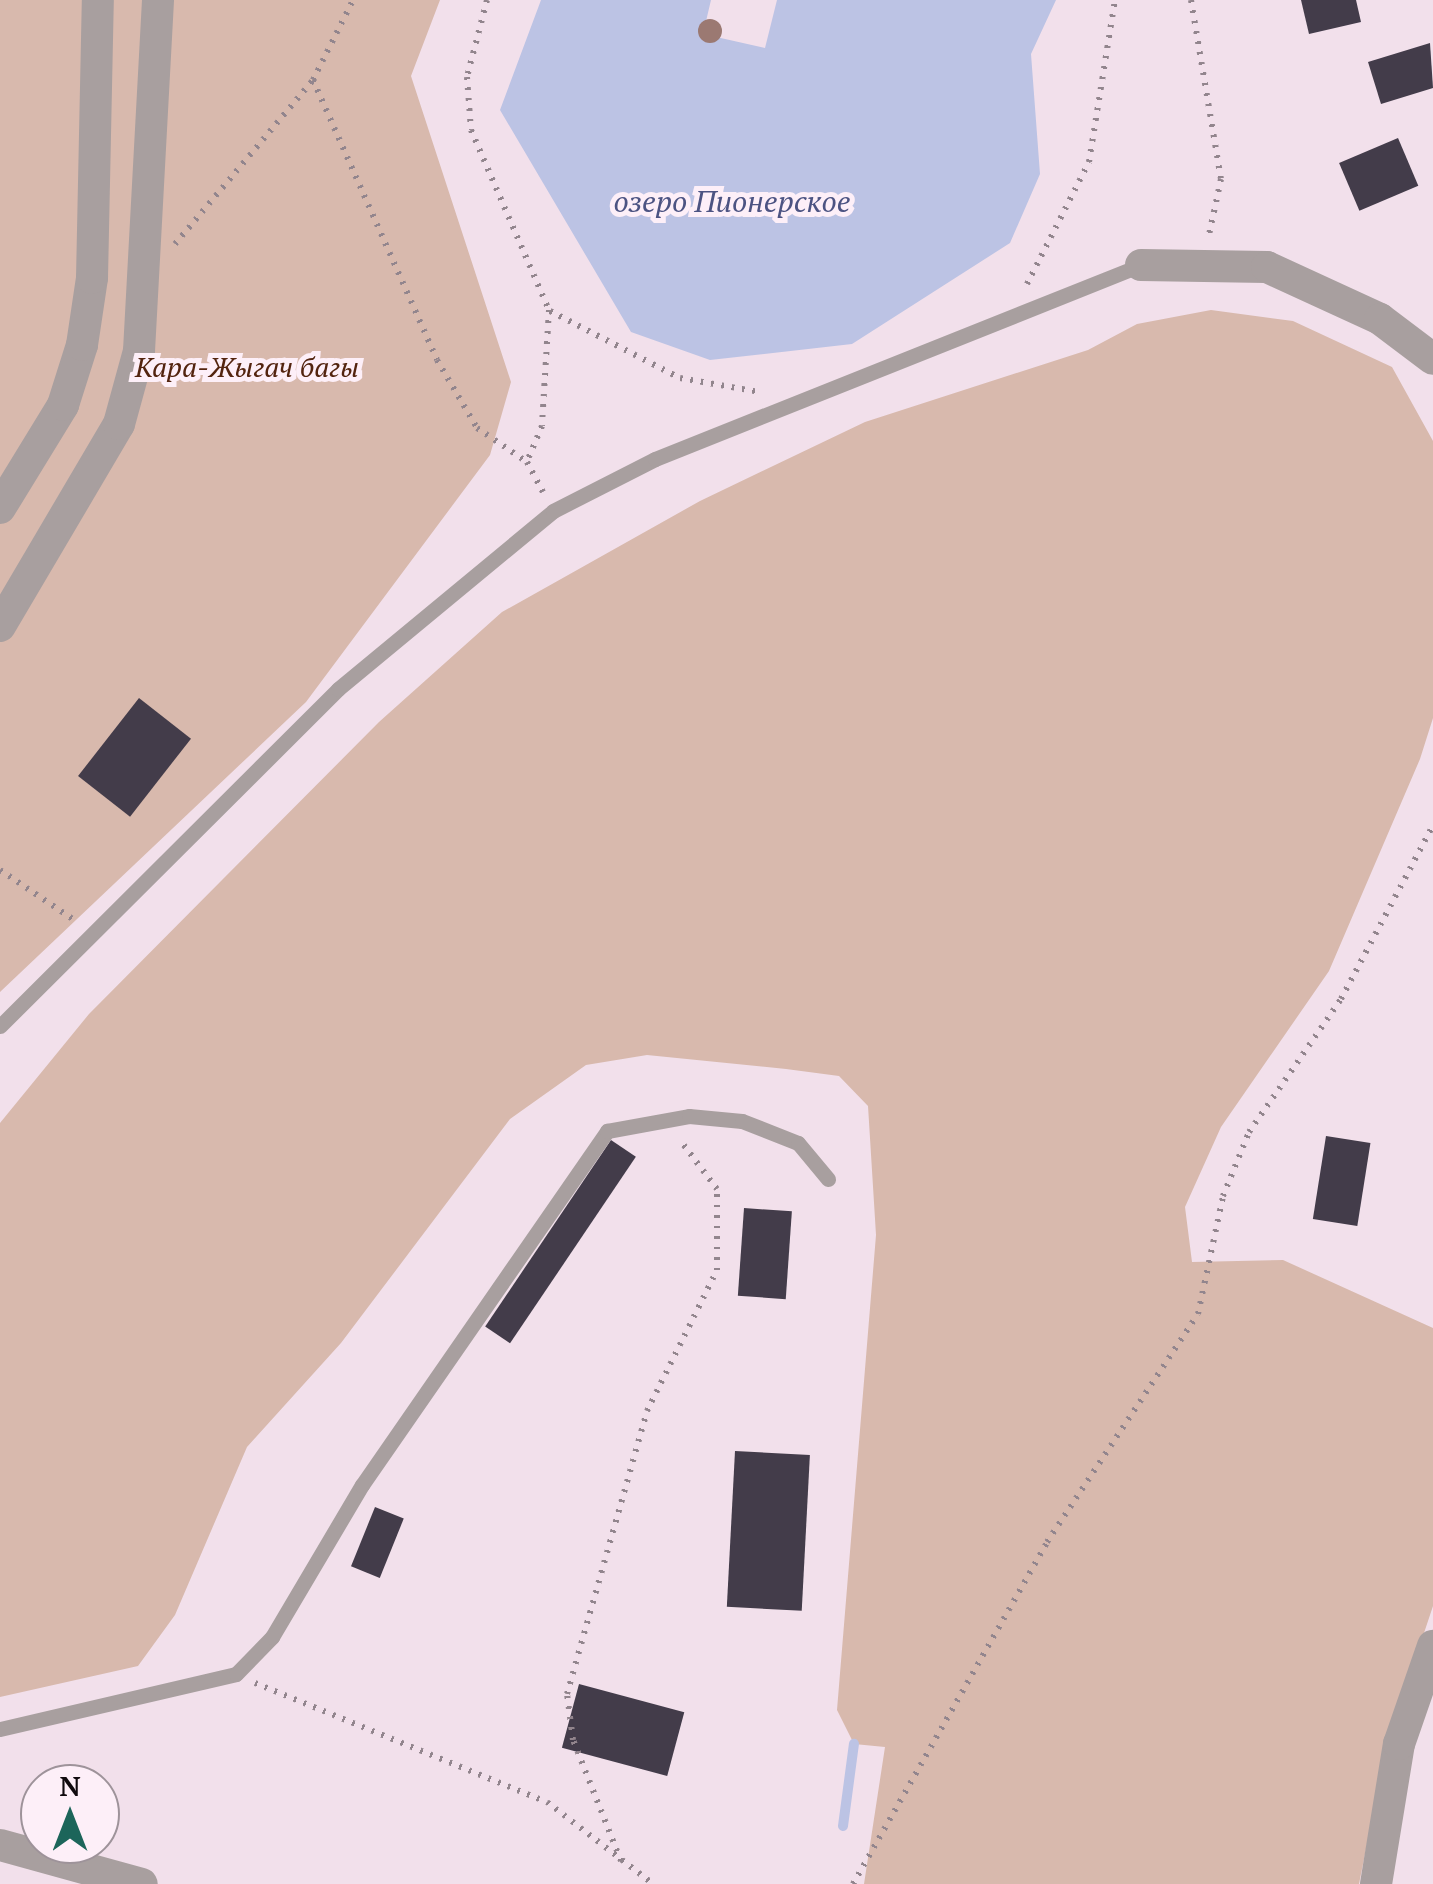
<!DOCTYPE html>
<html>
<head>
<meta charset="utf-8">
<style>
	body { margin:0 }
	#map { position:relative; width:1433px; height:1884px; overflow:hidden; background:#f2e0eb; font-family:"PT Serif",serif }
	div>[style] { position:absolute }
	.green>* { inset:0; background:#d8b9ad }
	.water>* { inset:0; background:#bcc3e4 }
	.stream>* { height:10px; margin:-5px; padding:0 5px; transform-origin:5px; border-radius:5px; background:#bcc3e4 }
	.building>* { inset:0; background:#433c4a; transform-origin:0 0 }
	.path>* { height:6px; margin-top:-3px; transform-origin:0; background:repeating-linear-gradient(90deg,#92858d 0 2.5px,transparent 0 10.5px) }
	.lane>* { height:15px; margin:-7.5px; padding:0 7.5px; transform-origin:7.5px; border-radius:7.5px; background:#a89f9f }
	.street>* { height:32px; margin:-16px; padding:0 16px; transform-origin:16px; border-radius:16px; background:#a89f9f }
	.trees>* { width:24px; height:24px; margin:-12px; border-radius:50%; background:#9b7972 }
	span { translate:-50% -50%; white-space:nowrap; text-align:center; line-height:1.15; -webkit-text-stroke:10px #fdeff8; paint-order:stroke }
	.park-label { font-size:28px; color:#53240f; font-style:italic }
	.water-label { font-size:30px; color:#4c5382; font-style:italic }
	.north { position:absolute; left:20px; top:1764px; width:100px; height:100px; box-sizing:border-box; background:#fdeff8; border:2px solid #9e939a; border-radius:50%; rotate:0deg; font-size:28px; font-weight:700; line-height:40px; text-align:center; color:#100a0e }
	.north::after { content:''; display:block; margin:auto; width:35px; height:45px; background:#1c655a; clip-path:polygon(50% 0,100% 100%,50% 72%,0 100%) }
</style>
</head>
<body>
<div id="map">
	<div class="green">
		<div style="clip-path:polygon(0 0,440px 0,411px 76px,511px 382px,490px 455px,306px 702px,0 992px)"></div>
		<div style="clip-path:polygon(1211px 310px,1293px 321px,1392px 367px,1433px 441px,1433px 718px,1420px 759px,1329px 971px,1221px 1127px,1185px 1207px,1192px 1262px,1283px 1260px,1433px 1328px,1433px 1606px,1387px 1744px,1359px 1884px,864px 1884px,885px 1747px,854px 1744px,837px 1710px,876px 1235px,868px 1106px,839px 1076px,786px 1069px,647px 1055px,586px 1065px,510px 1119px,341px 1343px,247px 1447px,175px 1615px,138px 1666px,0 1697px,0 1123px,89px 1014px,379px 722px,502px 612px,700px 501px,865px 422px,1088px 350px,1137px 324px)"></div>
	</div>
	<div class="water">
		<div style="clip-path:polygon(541px 0,711px 0,703px 34px,765px 48px,777px 0,1056px 0,1031px 54px,1040px 174px,1010px 243px,852px 344px,710px 360px,631px 332px,500px 110px)"></div>
	</div>
	<div class="stream">
		<div style="left:843px;top:1826px;width:83px;rotate:-82.4deg"></div>
	</div>
	<div class="building">
		<div style="clip-path:polygon(1301px 0,1356px 0,1361px 22px,1309px 34px)"></div>
		<div style="clip-path:polygon(1430px 43px,1433px 88px,1381px 104px,1368px 62px)"></div>
		<div style="left:1398px;top:138px;width:52px;height:64px;rotate:67deg"></div>
		<div style="left:139px;top:698px;width:66px;height:99px;rotate:38deg"></div>
		<div style="left:1326px;top:1136px;width:45px;height:84px;rotate:9deg"></div>
		<div style="left:611px;top:1140px;width:30px;height:225px;rotate:34deg"></div>
		<div style="left:744px;top:1208px;width:48px;height:88px;rotate:4deg"></div>
		<div style="left:735px;top:1451px;width:75px;height:156px;rotate:3deg"></div>
		<div style="left:375px;top:1507px;width:31px;height:64px;rotate:22deg"></div>
		<div style="left:579px;top:1684px;width:109px;height:66px;rotate:15deg"></div>
	</div>
	<div class="path">
		<div style="left:487px;top:0;width:80px;rotate:104.6deg"></div>
		<div style="left:467px;top:77px;width:53px;rotate:85.7deg"></div>
		<div style="left:471px;top:130px;width:196px;rotate:66.6deg"></div>
		<div style="left:549px;top:310px;width:116px;rotate:93.5deg"></div>
		<div style="left:542px;top:426px;width:39px;rotate:113deg"></div>
		<div style="left:527px;top:462px;width:34px;rotate:62deg"></div>
		<div style="left:1191px;top:0;width:181px;rotate:80.5deg"></div>
		<div style="left:1221px;top:179px;width:57px;rotate:102.1deg"></div>
		<div style="left:313px;top:80px;width:306px;rotate:66.1deg"></div>
		<div style="left:437px;top:360px;width:79px;rotate:59.5deg"></div>
		<div style="left:477px;top:428px;width:60px;rotate:34.2deg"></div>
		<div style="left:175px;top:244px;width:214px;rotate:-49.9deg"></div>
		<div style="left:313px;top:80px;width:89px;rotate:-63.4deg"></div>
		<div style="left:1027px;top:284px;width:137px;rotate:-63.1deg"></div>
		<div style="left:1089px;top:162px;width:164px;rotate:-80.9deg"></div>
		<div style="left:550px;top:311px;width:146px;rotate:27.3deg"></div>
		<div style="left:680px;top:378px;width:80px;rotate:10deg"></div>
		<div style="left:0;top:870px;width:93px;rotate:34deg"></div>
		<div style="left:255px;top:1683px;width:315px;rotate:22.2deg"></div>
		<div style="left:547px;top:1802px;width:134px;rotate:37.7deg"></div>
		<div style="left:621px;top:1861px;width:130px;rotate:-111.6deg"></div>
		<div style="left:573px;top:1740px;width:46px;rotate:-97.4deg"></div>
		<div style="left:567px;top:1694px;width:294px;rotate:-74.2deg"></div>
		<div style="left:647px;top:1411px;width:157px;rotate:-63.6deg"></div>
		<div style="left:717px;top:1270px;width:81px;rotate:-90deg"></div>
		<div style="left:717px;top:1189px;width:61px;rotate:-127.1deg"></div>
		<div style="left:853px;top:1884px;width:393px;rotate:-60.4deg"></div>
		<div style="left:1047px;top:1542px;width:273px;rotate:-56.5deg"></div>
		<div style="left:1198px;top:1314px;width:121px;rotate:-78deg"></div>
		<div style="left:1223px;top:1196px;width:69px;rotate:-67.9deg"></div>
		<div style="left:1249px;top:1132px;width:162px;rotate:-55.3deg"></div>
		<div style="left:1341px;top:999px;width:197px;rotate:-62.1deg"></div>
	</div>
	<div class="lane">
		<div style="left:0;top:1026px;width:477px;rotate:-44.9deg"></div>
		<div style="left:338px;top:689px;width:279px;rotate:-39.6deg"></div>
		<div style="left:553px;top:511px;width:114px;rotate:-27deg"></div>
		<div style="left:655px;top:459px;width:523px;rotate:-21.76deg"></div>
		<div style="left:0;top:1729px;width:242px;rotate:-13.1deg"></div>
		<div style="left:236px;top:1674px;width:52px;rotate:-45.8deg"></div>
		<div style="left:272px;top:1637px;width:177px;rotate:-59.4deg"></div>
		<div style="left:362px;top:1485px;width:431px;rotate:-55.3deg"></div>
		<div style="left:607px;top:1131px;width:83px;rotate:-10.4deg"></div>
		<div style="left:689px;top:1116px;width:53px;rotate:5.4deg"></div>
		<div style="left:742px;top:1121px;width:60px;rotate:21.4deg"></div>
		<div style="left:798px;top:1143px;width:47px;rotate:50.2deg"></div>
	</div>
	<div class="street">
		<div style="left:1141px;top:265px;width:126px;rotate:0.9deg"></div>
		<div style="left:1267px;top:267px;width:124px;rotate:24.7deg"></div>
		<div style="left:1380px;top:319px;width:66px;rotate:37deg"></div>
		<div style="left:0;top:508px;width:121px;rotate:-58.5deg"></div>
		<div style="left:63px;top:405px;width:63px;rotate:-72.4deg"></div>
		<div style="left:82px;top:345px;width:68px;rotate:-81.5deg"></div>
		<div style="left:92px;top:278px;width:278px;rotate:-88.8deg"></div>
		<div style="left:0;top:626px;width:234px;rotate:-59.5deg"></div>
		<div style="left:119px;top:424px;width:76px;rotate:-74.7deg"></div>
		<div style="left:139px;top:351px;width:352px;rotate:-86.9deg"></div>
		<div style="left:0;top:1845px;width:147px;rotate:15.4deg"></div>
		<div style="left:1376px;top:1884px;width:142px;rotate:-80.7deg"></div>
		<div style="left:1399px;top:1744px;width:104px;rotate:-70.9deg"></div>
	</div>
	<div class="trees">
		<div style="left:710px;top:31px"></div>
	</div>
	<div class="park-label">
		<span style="left:247px;top:367px">Кара-Жыгач багы</span>
	</div>
	<div class="water-label">
		<span style="left:732px;top:201px">озеро Пионерское</span>
	</div>
	<div class="north">N</div>
</div>
</body>
</html>
